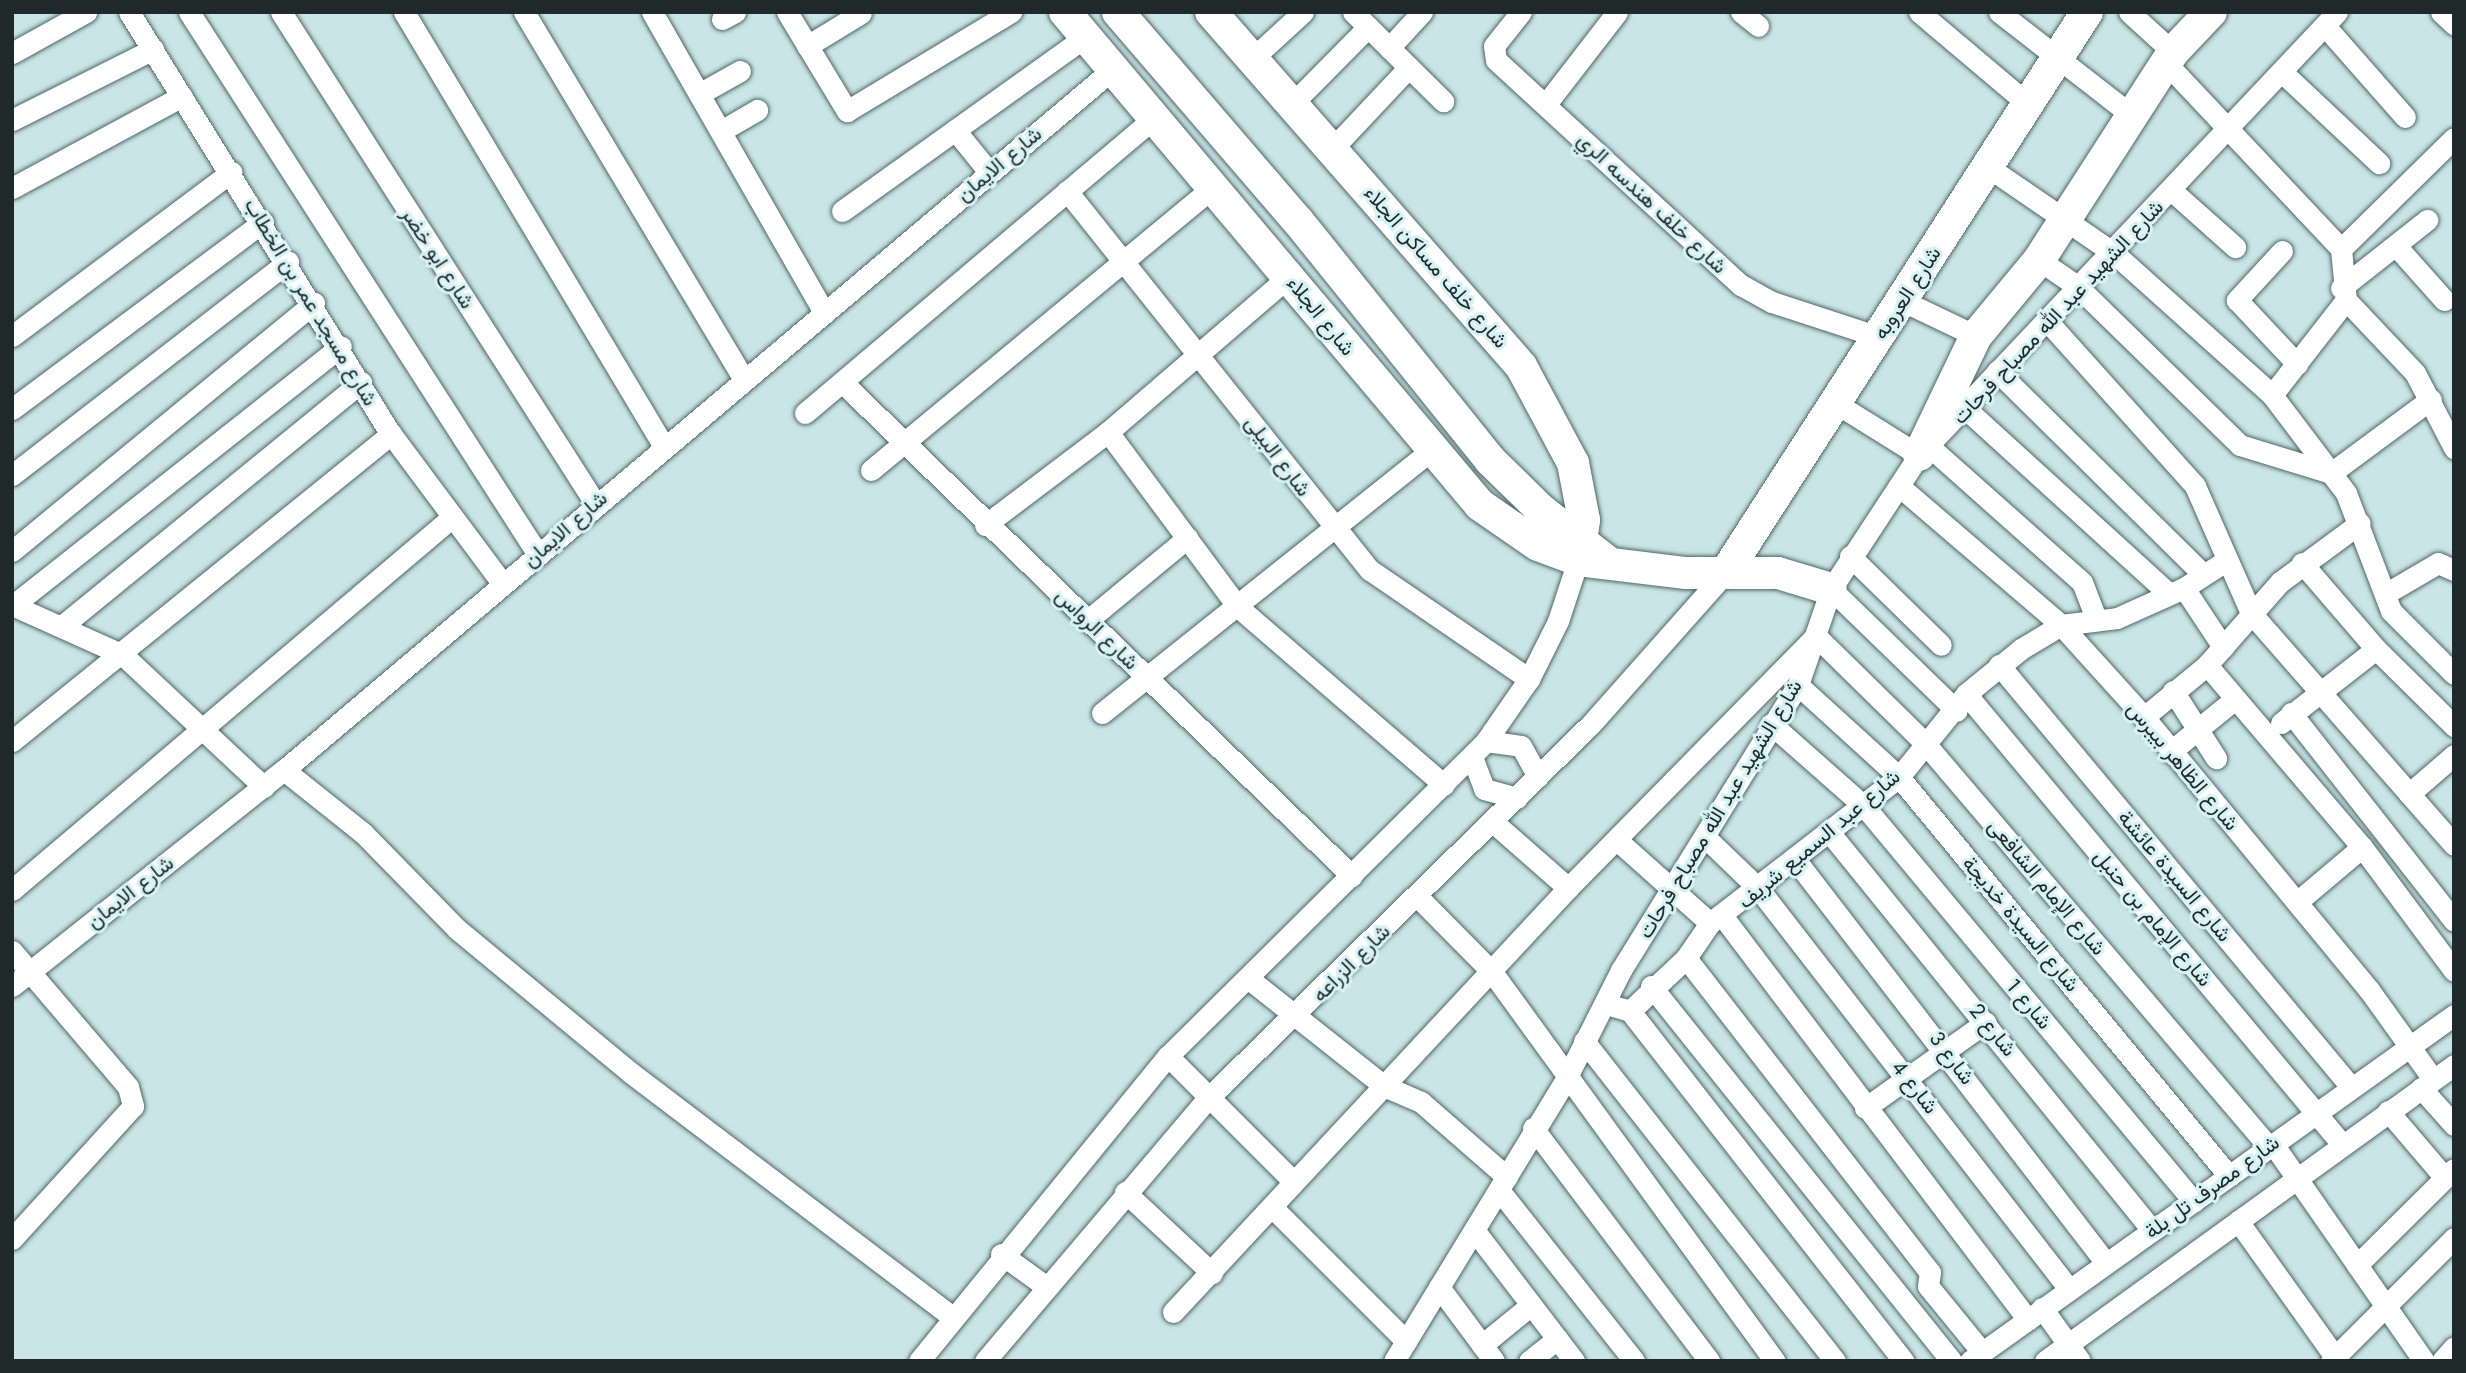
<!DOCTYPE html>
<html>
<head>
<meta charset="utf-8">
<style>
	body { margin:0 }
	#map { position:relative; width:2466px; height:1373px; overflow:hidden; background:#cae5e7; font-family:Jost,Vazirmatn,sans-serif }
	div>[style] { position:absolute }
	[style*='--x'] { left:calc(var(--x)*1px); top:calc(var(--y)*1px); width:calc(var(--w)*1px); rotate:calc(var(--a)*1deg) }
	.roads { filter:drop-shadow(0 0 2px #4f6669) drop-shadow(0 0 2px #4f6669) }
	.street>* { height:21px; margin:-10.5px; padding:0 10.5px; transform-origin:10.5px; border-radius:10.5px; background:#fff }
	.secondary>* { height:32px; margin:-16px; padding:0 16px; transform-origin:16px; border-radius:16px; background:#fff }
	span { translate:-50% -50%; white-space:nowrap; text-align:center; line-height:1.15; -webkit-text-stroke:6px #d7f2f5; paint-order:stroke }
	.street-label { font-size:21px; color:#1f292a }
	.frame { position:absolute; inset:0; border:14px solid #1f292a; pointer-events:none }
</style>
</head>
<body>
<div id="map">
	<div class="roads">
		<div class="street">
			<div style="--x:129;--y:12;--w:497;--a:58.2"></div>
			<div style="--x:391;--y:434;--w:186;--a:53.3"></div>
			<div style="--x:189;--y:12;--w:643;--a:57.25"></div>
			<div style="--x:281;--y:12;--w:583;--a:57.4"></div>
			<div style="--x:404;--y:12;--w:505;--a:59.11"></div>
			<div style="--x:524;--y:12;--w:427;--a:59.1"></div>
			<div style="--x:652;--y:12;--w:344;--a:60.2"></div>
			<div style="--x:787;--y:12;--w:116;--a:58.8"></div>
			<div style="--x:847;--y:111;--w:192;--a:-31.1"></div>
			<div style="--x:1353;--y:12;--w:127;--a:44.7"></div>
			<div style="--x:1521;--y:12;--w:43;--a:128.5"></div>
			<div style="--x:1494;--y:46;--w:14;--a:82"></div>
			<div style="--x:1496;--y:60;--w:333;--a:42.6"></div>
			<div style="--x:1741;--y:285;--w:35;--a:29"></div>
			<div style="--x:1772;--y:302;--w:113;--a:18.1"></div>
			<div style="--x:1741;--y:12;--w:22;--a:39"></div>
			<div style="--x:1919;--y:12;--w:143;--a:40.2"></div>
			<div style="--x:1999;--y:12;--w:166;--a:37.9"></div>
			<div style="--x:2129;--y:12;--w:59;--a:42.3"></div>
			<div style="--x:2441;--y:12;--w:18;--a:43"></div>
			<div style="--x:722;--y:19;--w:15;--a:-28"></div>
			<div style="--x:2325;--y:26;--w:121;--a:48.7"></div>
			<div style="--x:807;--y:46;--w:63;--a:-31.4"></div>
			<div style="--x:1389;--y:48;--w:49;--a:-47.5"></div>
			<div style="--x:12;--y:53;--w:85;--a:-29"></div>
			<div style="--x:1253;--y:58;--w:68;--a:-42.6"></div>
			<div style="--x:2166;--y:63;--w:255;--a:46.7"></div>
			<div style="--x:2341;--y:249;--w:51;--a:84.4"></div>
			<div style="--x:2346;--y:300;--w:100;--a:46.6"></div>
			<div style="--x:2415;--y:373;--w:85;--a:62.5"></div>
			<div style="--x:2283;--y:73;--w:132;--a:43.2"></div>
			<div style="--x:699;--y:94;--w:47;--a:-29.3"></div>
			<div style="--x:1293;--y:103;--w:107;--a:-45.4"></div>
			<div style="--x:1546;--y:104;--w:116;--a:-52.3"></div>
			<div style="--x:12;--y:120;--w:158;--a:-26.7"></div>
			<div style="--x:955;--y:130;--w:54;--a:51"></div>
			<div style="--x:721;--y:131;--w:42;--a:-30.3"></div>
			<div style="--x:1333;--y:148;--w:111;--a:-46.8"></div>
			<div style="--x:1988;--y:167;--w:154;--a:34.4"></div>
			<div style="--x:2115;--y:254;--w:211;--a:41.9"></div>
			<div style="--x:2272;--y:395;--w:123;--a:52.9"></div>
			<div style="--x:2346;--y:493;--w:126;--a:69.1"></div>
			<div style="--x:2391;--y:611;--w:89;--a:45"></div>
			<div style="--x:12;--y:188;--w:193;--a:-28.4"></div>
			<div style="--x:2171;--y:190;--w:86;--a:41.7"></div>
			<div style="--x:1067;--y:191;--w:485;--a:51.4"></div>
			<div style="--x:1370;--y:570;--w:193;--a:34.4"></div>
			<div style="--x:842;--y:211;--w:300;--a:-35.6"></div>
			<div style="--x:2397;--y:247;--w:71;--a:48.4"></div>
			<div style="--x:2341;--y:249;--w:158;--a:-44.5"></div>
			<div style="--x:2282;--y:251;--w:67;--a:132.6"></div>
			<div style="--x:2237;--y:300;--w:88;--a:46.8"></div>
			<div style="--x:2039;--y:260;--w:46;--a:34.4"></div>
			<div style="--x:2077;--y:286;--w:228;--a:44.3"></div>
			<div style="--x:2240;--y:445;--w:95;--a:17.1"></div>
			<div style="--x:2341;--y:288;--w:110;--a:-38.3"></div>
			<div style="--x:1903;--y:301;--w:81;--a:25.6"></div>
			<div style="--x:2049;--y:323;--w:219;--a:48.1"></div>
			<div style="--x:2195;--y:486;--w:139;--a:66.2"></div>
			<div style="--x:2251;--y:613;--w:308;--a:48.8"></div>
			<div style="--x:12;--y:336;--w:274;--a:-36.8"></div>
			<div style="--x:1997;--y:371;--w:289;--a:44.6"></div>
			<div style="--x:842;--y:382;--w:710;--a:44.09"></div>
			<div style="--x:2272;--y:395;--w:120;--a:-52.1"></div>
			<div style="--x:1837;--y:404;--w:97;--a:31.9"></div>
			<div style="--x:12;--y:409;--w:313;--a:-36.7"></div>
			<div style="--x:1967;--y:410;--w:270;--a:42.3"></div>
			<div style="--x:805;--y:413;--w:460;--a:-40.2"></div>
			<div style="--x:1108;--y:432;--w:218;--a:53.4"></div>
			<div style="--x:1238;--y:607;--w:272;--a:40.8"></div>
			<div style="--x:1932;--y:449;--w:200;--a:41.6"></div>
			<div style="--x:2082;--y:582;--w:40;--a:69"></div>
			<div style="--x:871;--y:470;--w:447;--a:-39.6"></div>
			<div style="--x:2331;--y:473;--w:124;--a:-36.5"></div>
			<div style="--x:12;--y:475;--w:349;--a:-37.7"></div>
			<div style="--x:1899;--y:486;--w:213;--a:40.6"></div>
			<div style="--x:2061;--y:625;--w:124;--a:47.9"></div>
			<div style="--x:2144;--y:717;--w:354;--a:50.5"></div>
			<div style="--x:2369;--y:990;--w:110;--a:54.3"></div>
			<div style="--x:985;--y:525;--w:154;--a:-37.1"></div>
			<div style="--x:1108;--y:432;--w:238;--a:-40.7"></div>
			<div style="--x:12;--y:551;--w:391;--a:-39.4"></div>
			<div style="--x:1850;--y:556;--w:127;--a:44.4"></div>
			<div style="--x:2302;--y:563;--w:113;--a:49.3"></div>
			<div style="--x:2376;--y:649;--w:110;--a:44.6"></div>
			<div style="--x:2184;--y:588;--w:71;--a:56.5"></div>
			<div style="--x:1831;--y:589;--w:175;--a:44.1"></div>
			<div style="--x:2385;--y:594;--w:61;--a:-30.3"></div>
			<div style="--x:2438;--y:563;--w:17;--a:24"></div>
			<div style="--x:12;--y:605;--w:122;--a:24.2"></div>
			<div style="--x:123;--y:655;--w:193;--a:43.1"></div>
			<div style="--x:12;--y:606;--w:419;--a:-38.3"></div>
			<div style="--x:1088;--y:620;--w:129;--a:-39.6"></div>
			<div style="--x:62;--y:626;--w:386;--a:-39.2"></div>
			<div style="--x:1999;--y:665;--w:550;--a:50.17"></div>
			<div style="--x:2207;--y:665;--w:239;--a:49.6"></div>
			<div style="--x:2362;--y:847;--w:154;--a:53.4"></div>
			<div style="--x:1798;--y:685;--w:137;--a:42.3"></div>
			<div style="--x:1899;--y:777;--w:518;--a:50.41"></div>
			<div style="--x:2173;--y:691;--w:80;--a:57.3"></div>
			<div style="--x:1966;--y:694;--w:584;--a:50.14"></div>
			<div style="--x:1102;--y:713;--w:421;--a:-38.6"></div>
			<div style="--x:2291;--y:713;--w:264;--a:51.9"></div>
			<div style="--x:2144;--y:717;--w:82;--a:-39.5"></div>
			<div style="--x:2207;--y:665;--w:111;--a:-48.7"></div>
			<div style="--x:2280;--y:582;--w:99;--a:-36.4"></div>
			<div style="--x:2281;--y:723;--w:120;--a:-37.9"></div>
			<div style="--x:1771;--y:724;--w:124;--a:41.4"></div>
			<div style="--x:1864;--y:806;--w:515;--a:50.19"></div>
			<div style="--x:12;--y:741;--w:488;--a:-39"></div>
			<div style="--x:1486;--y:741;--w:35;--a:8"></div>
			<div style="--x:1521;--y:746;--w:35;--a:61"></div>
			<div style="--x:2170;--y:752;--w:84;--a:-39.2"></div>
			<div style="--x:1472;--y:757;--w:34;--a:69"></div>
			<div style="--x:1484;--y:789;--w:34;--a:15"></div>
			<div style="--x:284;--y:770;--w:101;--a:38.6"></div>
			<div style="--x:363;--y:833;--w:134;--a:45.6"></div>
			<div style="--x:457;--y:929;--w:226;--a:39.6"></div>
			<div style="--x:631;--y:1073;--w:402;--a:37.2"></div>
			<div style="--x:2409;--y:794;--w:60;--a:-40.9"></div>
			<div style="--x:1493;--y:822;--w:100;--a:41.3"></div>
			<div style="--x:1830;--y:833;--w:511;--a:50.96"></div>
			<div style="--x:1706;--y:838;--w:72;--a:43.9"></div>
			<div style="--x:1758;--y:888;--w:507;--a:52.2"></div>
			<div style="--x:1618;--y:841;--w:123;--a:41.7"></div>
			<div style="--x:1794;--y:858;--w:511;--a:52.39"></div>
			<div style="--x:12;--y:890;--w:574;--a:-40.27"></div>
			<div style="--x:1418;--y:897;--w:105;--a:45.4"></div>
			<div style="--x:1492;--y:972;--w:481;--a:54"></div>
			<div style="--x:2297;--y:902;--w:85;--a:-40.2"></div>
			<div style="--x:1724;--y:918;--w:504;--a:52.9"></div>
			<div style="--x:12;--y:951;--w:179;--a:49.5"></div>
			<div style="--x:128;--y:1087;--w:20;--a:75"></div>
			<div style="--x:133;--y:1106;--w:180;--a:132.3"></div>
			<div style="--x:1686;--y:958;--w:398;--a:52.2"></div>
			<div style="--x:1930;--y:1272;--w:14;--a:98"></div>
			<div style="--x:1928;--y:1286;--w:85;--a:50.7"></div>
			<div style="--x:1249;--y:979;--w:172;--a:38.4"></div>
			<div style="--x:1384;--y:1086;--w:40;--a:23.4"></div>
			<div style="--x:1421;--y:1102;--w:114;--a:41.1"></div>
			<div style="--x:12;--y:986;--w:347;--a:-38.5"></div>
			<div style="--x:284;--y:770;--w:1087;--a:-40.22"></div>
			<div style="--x:1651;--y:986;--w:480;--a:51.3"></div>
			<div style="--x:1606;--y:1004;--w:25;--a:16"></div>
			<div style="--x:1630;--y:1011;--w:77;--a:-43.4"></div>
			<div style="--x:1686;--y:958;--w:42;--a:-55.6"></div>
			<div style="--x:1710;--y:923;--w:239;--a:-37.7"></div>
			<div style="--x:1899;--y:777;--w:107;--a:-51.1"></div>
			<div style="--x:1966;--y:694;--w:71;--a:-39.3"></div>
			<div style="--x:2021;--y:649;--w:47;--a:-31"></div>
			<div style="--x:2061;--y:625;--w:56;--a:-7.1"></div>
			<div style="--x:2117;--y:618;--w:73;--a:-24.1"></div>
			<div style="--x:2184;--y:588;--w:51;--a:-33.1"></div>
			<div style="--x:1630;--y:1011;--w:444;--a:52"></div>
			<div style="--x:1584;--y:1041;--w:407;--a:51.9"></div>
			<div style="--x:1168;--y:1056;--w:177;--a:45"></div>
			<div style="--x:2421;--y:1088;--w:50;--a:48.3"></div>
			<div style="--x:1865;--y:1108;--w:148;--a:-35.4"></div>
			<div style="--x:2388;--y:1111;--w:88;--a:49.6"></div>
			<div style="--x:1533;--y:1128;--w:292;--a:52.9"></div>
			<div style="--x:2273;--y:1144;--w:264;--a:55.2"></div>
			<div style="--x:1499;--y:1190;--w:218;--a:51.7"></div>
			<div style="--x:1125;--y:1192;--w:119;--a:43"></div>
			<div style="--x:1274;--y:1209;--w:187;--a:45"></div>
			<div style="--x:2238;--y:1221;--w:167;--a:54.5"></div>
			<div style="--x:1474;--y:1230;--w:165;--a:52.6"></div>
			<div style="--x:1001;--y:1254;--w:53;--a:35.8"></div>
			<div style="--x:2357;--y:1265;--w:136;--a:-44.7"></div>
			<div style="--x:1439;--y:1287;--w:92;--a:53.4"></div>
			<div style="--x:2042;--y:1308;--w:65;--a:54.4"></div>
			<div style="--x:1173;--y:1312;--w:579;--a:-47.03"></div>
			<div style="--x:1568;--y:888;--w:354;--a:-45.5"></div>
			<div style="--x:1816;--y:636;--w:150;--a:44.5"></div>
			<div style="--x:1923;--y:741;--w:532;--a:49.57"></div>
			<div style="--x:1482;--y:1345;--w:63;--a:-39.2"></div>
			<div style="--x:919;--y:1361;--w:394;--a:-50.8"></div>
			<div style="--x:1168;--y:1056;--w:448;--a:-44.7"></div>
			<div style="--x:1486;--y:741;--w:75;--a:-55.3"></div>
			<div style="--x:1529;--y:679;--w:65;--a:-63.4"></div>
			<div style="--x:1558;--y:621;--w:64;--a:-71.8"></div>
			<div style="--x:985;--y:1361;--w:343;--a:-49.7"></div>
			<div style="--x:1207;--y:1099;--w:537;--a:-44.32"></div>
			<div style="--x:1591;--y:724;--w:203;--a:-48.4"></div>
			<div style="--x:1394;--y:1361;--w:330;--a:-58.6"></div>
			<div style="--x:1566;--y:1079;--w:122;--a:-63.2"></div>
			<div style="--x:1621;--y:970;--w:335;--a:-58.2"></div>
			<div style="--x:1798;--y:685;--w:102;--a:-71"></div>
			<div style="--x:1831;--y:589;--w:160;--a:-56.7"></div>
			<div style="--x:1919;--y:455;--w:609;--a:-46.66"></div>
			<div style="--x:1529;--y:1361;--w:36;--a:-38"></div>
			<div style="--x:1970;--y:1361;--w:595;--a:-35.56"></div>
			<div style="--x:2045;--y:1361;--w:505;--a:-35.89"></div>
			<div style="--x:2331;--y:1361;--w:174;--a:-45"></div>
			<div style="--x:2442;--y:1361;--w:18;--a:-49"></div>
		</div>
		<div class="secondary">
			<div style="--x:1065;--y:12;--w:644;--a:49.91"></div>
			<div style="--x:1480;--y:505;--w:70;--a:34.6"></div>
			<div style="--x:1538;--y:545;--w:43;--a:20.6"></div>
			<div style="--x:1578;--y:560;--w:109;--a:6.9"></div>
			<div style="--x:1686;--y:573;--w:92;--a:0"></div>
			<div style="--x:1778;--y:573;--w:55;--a:16.8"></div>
			<div style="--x:1118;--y:12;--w:276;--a:49.3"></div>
			<div style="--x:1298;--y:221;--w:307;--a:51.2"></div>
			<div style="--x:1490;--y:460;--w:71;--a:44.4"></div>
			<div style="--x:1541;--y:510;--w:85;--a:37.8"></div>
			<div style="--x:1211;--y:12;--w:471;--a:48.8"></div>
			<div style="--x:1521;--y:366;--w:110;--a:61.8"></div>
			<div style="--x:1573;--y:463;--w:58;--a:79.1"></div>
			<div style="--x:1584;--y:520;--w:36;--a:98"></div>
			<div style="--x:1919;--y:455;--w:132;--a:-64.4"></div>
			<div style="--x:1976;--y:336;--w:99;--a:-50.3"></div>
			<div style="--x:2039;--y:260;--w:247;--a:-57.2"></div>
			<div style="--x:2173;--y:52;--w:55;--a:-46.5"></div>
			<div style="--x:1726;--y:572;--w:666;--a:-57.19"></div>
		</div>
	</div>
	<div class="street-label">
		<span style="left:999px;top:164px;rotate:-40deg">شارع الايمان</span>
		<span style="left:1652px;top:203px;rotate:43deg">شارع خلف هندسه الري</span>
		<span style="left:438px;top:258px;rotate:57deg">شارع ابو خضر</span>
		<span style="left:1436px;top:267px;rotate:49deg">شارع خلف مساكن الجلاء</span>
		<span style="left:1907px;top:293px;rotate:-57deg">شارع العروبه</span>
		<span style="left:311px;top:302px;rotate:59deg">شارع مسجد عمر بن الخطاب</span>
		<span style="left:2058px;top:312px;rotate:-47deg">شارع الشهيد عبد الله مصباح فرحات</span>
		<span style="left:1321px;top:316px;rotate:51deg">شارع الجلاء</span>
		<span style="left:1278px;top:456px;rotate:53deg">شارع البيلى</span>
		<span style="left:565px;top:529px;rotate:-41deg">شارع الايمان</span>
		<span style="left:1097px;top:629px;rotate:44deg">شارع الرواس</span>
		<span style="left:2183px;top:766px;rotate:50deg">شارع الظاهر بيبرس</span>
		<span style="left:1720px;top:809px;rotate:-59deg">شارع الشهيد عبد الله مصباح فرحات</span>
		<span style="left:1819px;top:839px;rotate:-40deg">شارع عبد السميع شريف</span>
		<span style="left:2175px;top:876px;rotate:50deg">شارع السيدة عائشة</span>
		<span style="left:2047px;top:887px;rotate:50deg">شارع الإمام الشافعى</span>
		<span style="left:130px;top:892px;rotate:-38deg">شارع الايمان</span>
		<span style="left:2153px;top:918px;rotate:50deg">شارع الإمام بن حنبل</span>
		<span style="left:2021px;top:924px;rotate:50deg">شارع السيدة خديجة</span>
		<span style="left:1351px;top:963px;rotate:-45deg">شارع الزراعه</span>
		<span style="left:2029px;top:1004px;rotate:50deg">شارع 1</span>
		<span style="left:1993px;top:1030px;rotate:51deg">شارع 2</span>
		<span style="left:1952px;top:1058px;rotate:53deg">شارع 3</span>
		<span style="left:1915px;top:1087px;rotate:52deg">شارع 4</span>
		<span style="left:2212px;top:1187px;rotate:-36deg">شارع مصرف تل بلة</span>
	</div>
	<div class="frame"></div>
</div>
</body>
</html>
